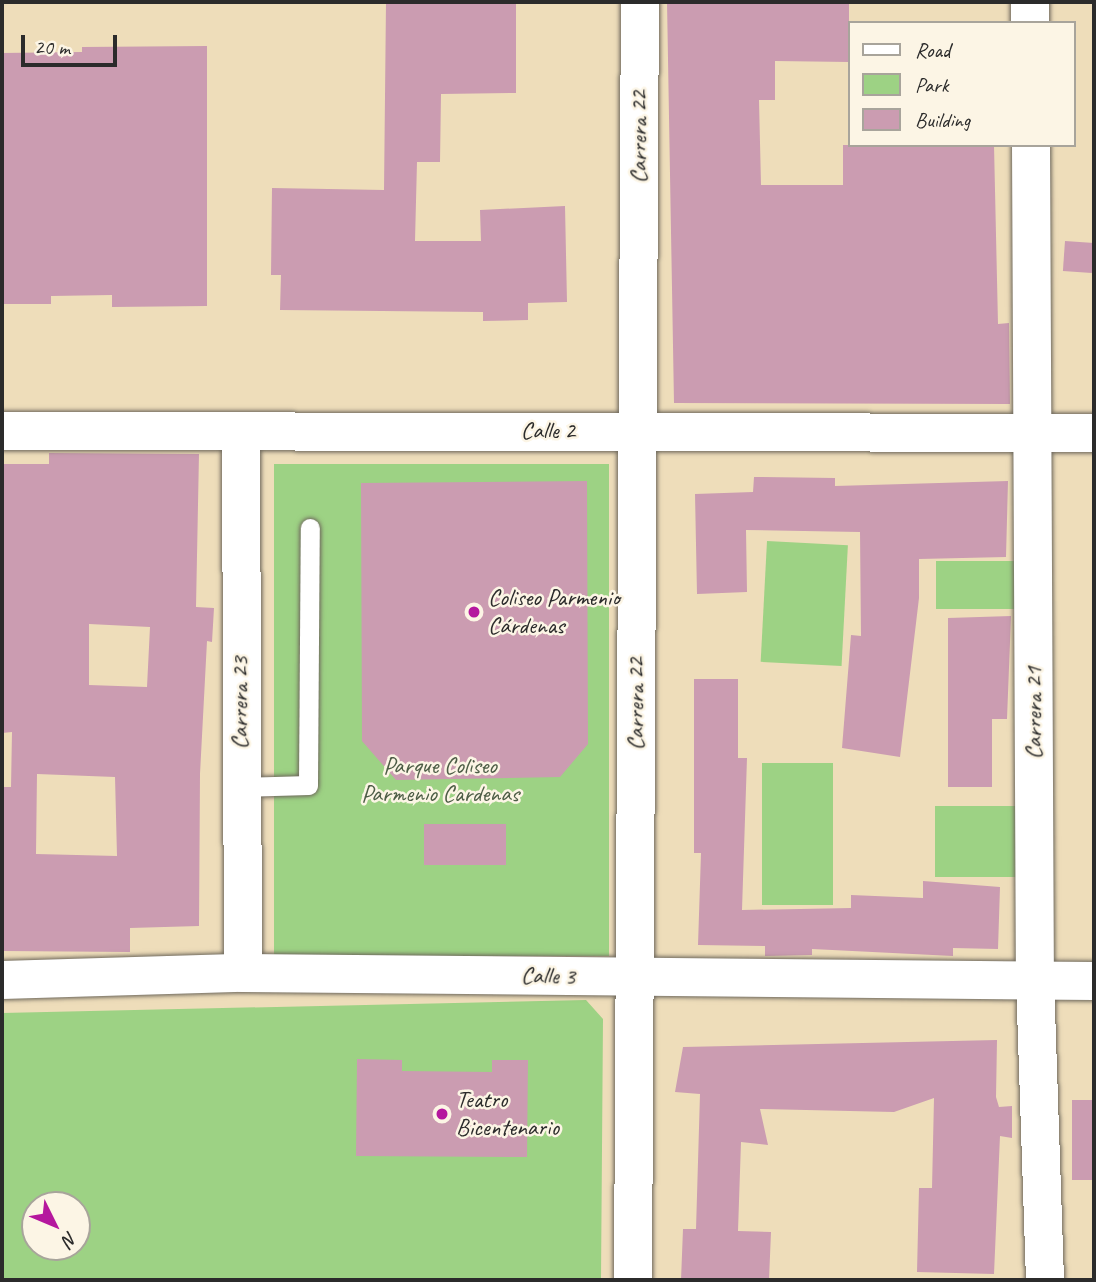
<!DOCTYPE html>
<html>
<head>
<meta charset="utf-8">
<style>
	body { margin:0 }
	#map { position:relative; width:1096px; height:1282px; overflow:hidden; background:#eeddba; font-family:Caveat,sans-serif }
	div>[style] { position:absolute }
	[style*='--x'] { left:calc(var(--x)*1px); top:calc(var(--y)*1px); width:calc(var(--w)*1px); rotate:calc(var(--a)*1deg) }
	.green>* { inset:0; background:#9dd284; transform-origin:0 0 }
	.building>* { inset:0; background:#cb9cb1; transform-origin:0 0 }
	.roads { filter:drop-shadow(0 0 2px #6f695d) drop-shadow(0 0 2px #6f695d) }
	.lane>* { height:19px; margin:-9.5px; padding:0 9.5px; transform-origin:9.5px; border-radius:9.5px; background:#fff }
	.street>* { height:38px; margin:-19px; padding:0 19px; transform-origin:19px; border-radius:19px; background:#fff }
	.dots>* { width:19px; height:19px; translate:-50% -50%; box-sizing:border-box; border:4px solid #fcf5e5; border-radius:50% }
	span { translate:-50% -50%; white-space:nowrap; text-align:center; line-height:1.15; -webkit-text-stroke:5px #fcf5e5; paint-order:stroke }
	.street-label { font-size:24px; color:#2b2b2b }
	.poi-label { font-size:24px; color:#2b2b2b }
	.left { translate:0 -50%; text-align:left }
	.park-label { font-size:24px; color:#4d5d46 }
	.frame { position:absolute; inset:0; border:4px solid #2b2b2b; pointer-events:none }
	.legend { position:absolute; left:848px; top:21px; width:228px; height:126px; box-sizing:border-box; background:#fcf5e5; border:2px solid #a8a49b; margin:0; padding:9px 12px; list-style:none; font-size:21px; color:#2b2b2b }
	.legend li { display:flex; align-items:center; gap:14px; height:35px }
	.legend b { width:35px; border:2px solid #a8a49b }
	.north { position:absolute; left:21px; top:1191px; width:70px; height:70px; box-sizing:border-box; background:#fcf5e5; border:2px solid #a8a49b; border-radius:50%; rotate:133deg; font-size:19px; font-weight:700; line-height:28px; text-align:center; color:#2b2b2b }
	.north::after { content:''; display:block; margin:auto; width:24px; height:32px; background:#b5179e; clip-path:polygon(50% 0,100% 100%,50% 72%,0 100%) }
	.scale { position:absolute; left:21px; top:35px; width:96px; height:32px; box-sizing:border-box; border:4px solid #2b2b2b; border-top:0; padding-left:9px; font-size:21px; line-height:24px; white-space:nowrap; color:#2b2b2b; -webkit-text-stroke:5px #fcf5e5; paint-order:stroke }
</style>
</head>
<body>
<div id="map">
	<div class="green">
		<div style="left:274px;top:464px;width:335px;height:492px"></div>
		<div style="left:767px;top:541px;width:81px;height:121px;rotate:3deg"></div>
		<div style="left:1016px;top:561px;width:48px;height:80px;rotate:90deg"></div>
		<div style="left:762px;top:763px;width:71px;height:142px"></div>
		<div style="left:935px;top:806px;width:87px;height:71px"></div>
		<div style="clip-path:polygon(evenodd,586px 1000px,603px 1019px,601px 1280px,2px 1280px,2px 1013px,586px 1000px,35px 1205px,77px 1205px,77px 1247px,35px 1247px,35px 1205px)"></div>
	</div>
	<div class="building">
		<div style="clip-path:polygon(386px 2px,516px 2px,516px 93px,441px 94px,440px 162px,417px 162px,415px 241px,481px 241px,480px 210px,565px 206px,567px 302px,528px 303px,528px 320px,483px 321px,483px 312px,280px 310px,281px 275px,271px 275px,272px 188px,384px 190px)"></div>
		<div style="clip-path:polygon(667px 2px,849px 2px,849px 62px,775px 61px,775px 100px,759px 100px,761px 185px,843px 185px,843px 145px,994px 145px,998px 324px,1009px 323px,1010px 404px,674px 403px)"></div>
		<div style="clip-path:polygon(207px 46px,207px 306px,112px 307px,112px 295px,51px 296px,51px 304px,2px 304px,2px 53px,82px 52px,82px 47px)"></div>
		<div style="left:1065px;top:241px;width:29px;height:30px;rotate:4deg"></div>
		<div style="clip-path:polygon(evenodd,49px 453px,199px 454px,196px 607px,214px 608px,212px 642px,207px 641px,200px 774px,199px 926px,130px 928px,130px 952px,2px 951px,2px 787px,11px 787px,12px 732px,2px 733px,2px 464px,49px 464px,49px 453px,89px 624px,150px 627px,147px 687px,89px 685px,89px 624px,49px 453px,37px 774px,115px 777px,117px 856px,36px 854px,37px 774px)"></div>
		<div style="clip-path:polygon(754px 477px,835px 478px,835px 486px,1008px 481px,1006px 557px,919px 559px,919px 598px,900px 757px,842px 748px,851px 635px,861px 636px,860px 532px,746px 530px,747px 592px,697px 594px,695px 494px,753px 492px)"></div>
		<div style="clip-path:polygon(587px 481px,588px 744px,560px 777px,396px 780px,362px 741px,361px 483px)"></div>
		<div style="clip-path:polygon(1011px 616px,1007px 719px,992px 719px,992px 787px,948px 787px,948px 618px)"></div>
		<div style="clip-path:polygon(694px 679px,738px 679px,738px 758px,747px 758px,742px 910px,851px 908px,851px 895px,923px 898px,923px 881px,1000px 887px,998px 949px,953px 948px,953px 956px,812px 949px,812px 955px,765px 956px,765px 946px,698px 945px,701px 853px,694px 853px)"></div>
		<div style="left:506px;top:824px;width:41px;height:82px;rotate:90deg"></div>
		<div style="clip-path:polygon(997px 1040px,996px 1097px,999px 1107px,1012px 1106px,1012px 1138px,1000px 1136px,994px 1274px,917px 1272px,919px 1188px,932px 1188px,934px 1098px,894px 1112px,760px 1109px,768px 1145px,741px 1142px,738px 1231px,771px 1232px,769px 1280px,681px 1280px,683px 1229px,696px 1229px,700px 1094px,675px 1092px,683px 1047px)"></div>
		<div style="clip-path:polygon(357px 1059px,402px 1060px,402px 1071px,492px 1072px,492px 1060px,528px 1060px,527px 1157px,356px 1156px)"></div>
		<div style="left:1072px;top:1100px;width:22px;height:80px"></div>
	</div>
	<div class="roads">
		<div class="lane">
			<div style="--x:240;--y:787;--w:68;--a:-1.7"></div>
			<div style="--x:308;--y:785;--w:257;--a:-89.6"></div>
		</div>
		<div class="street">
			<div style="--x:1030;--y:2;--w:21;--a:90"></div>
			<div style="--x:1031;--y:145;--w:834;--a:89.73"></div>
			<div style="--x:1035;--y:979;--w:301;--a:88.1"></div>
			<div style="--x:2;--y:431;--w:1092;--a:0.1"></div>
			<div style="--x:241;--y:433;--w:540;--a:89.79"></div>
			<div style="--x:2;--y:980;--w:241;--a:-1.7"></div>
			<div style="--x:243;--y:973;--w:851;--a:0.54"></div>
			<div style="--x:633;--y:1280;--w:1278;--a:-89.69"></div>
		</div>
	</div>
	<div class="dots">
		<div style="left:474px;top:612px;background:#b5179e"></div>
		<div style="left:442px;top:1114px;background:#b5179e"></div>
	</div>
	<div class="street-label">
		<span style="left:639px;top:137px;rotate:-90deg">Carrera 22</span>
		<span style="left:548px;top:431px">Calle 2</span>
		<span style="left:240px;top:703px;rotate:-90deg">Carrera 23</span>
		<span style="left:636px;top:704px;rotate:-90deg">Carrera 22</span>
		<span style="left:1034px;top:713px;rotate:-90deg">Carrera 21</span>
		<span style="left:548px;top:976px;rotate:1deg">Calle 3</span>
	</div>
	<div class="poi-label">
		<span class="left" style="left:488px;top:612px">Coliseo Parmenio<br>Cárdenas</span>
		<span class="left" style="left:456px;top:1114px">Teatro<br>Bicentenario</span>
	</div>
	<div class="park-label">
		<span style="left:440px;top:780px">Parque Coliseo<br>Parmenio Cardenas</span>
	</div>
	<div class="frame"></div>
	<ul class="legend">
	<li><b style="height:9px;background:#fff"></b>Road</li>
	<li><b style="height:19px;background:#9dd284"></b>Park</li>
	<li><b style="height:19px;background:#cb9cb1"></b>Building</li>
	</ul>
	<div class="north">N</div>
	<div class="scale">20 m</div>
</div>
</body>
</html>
